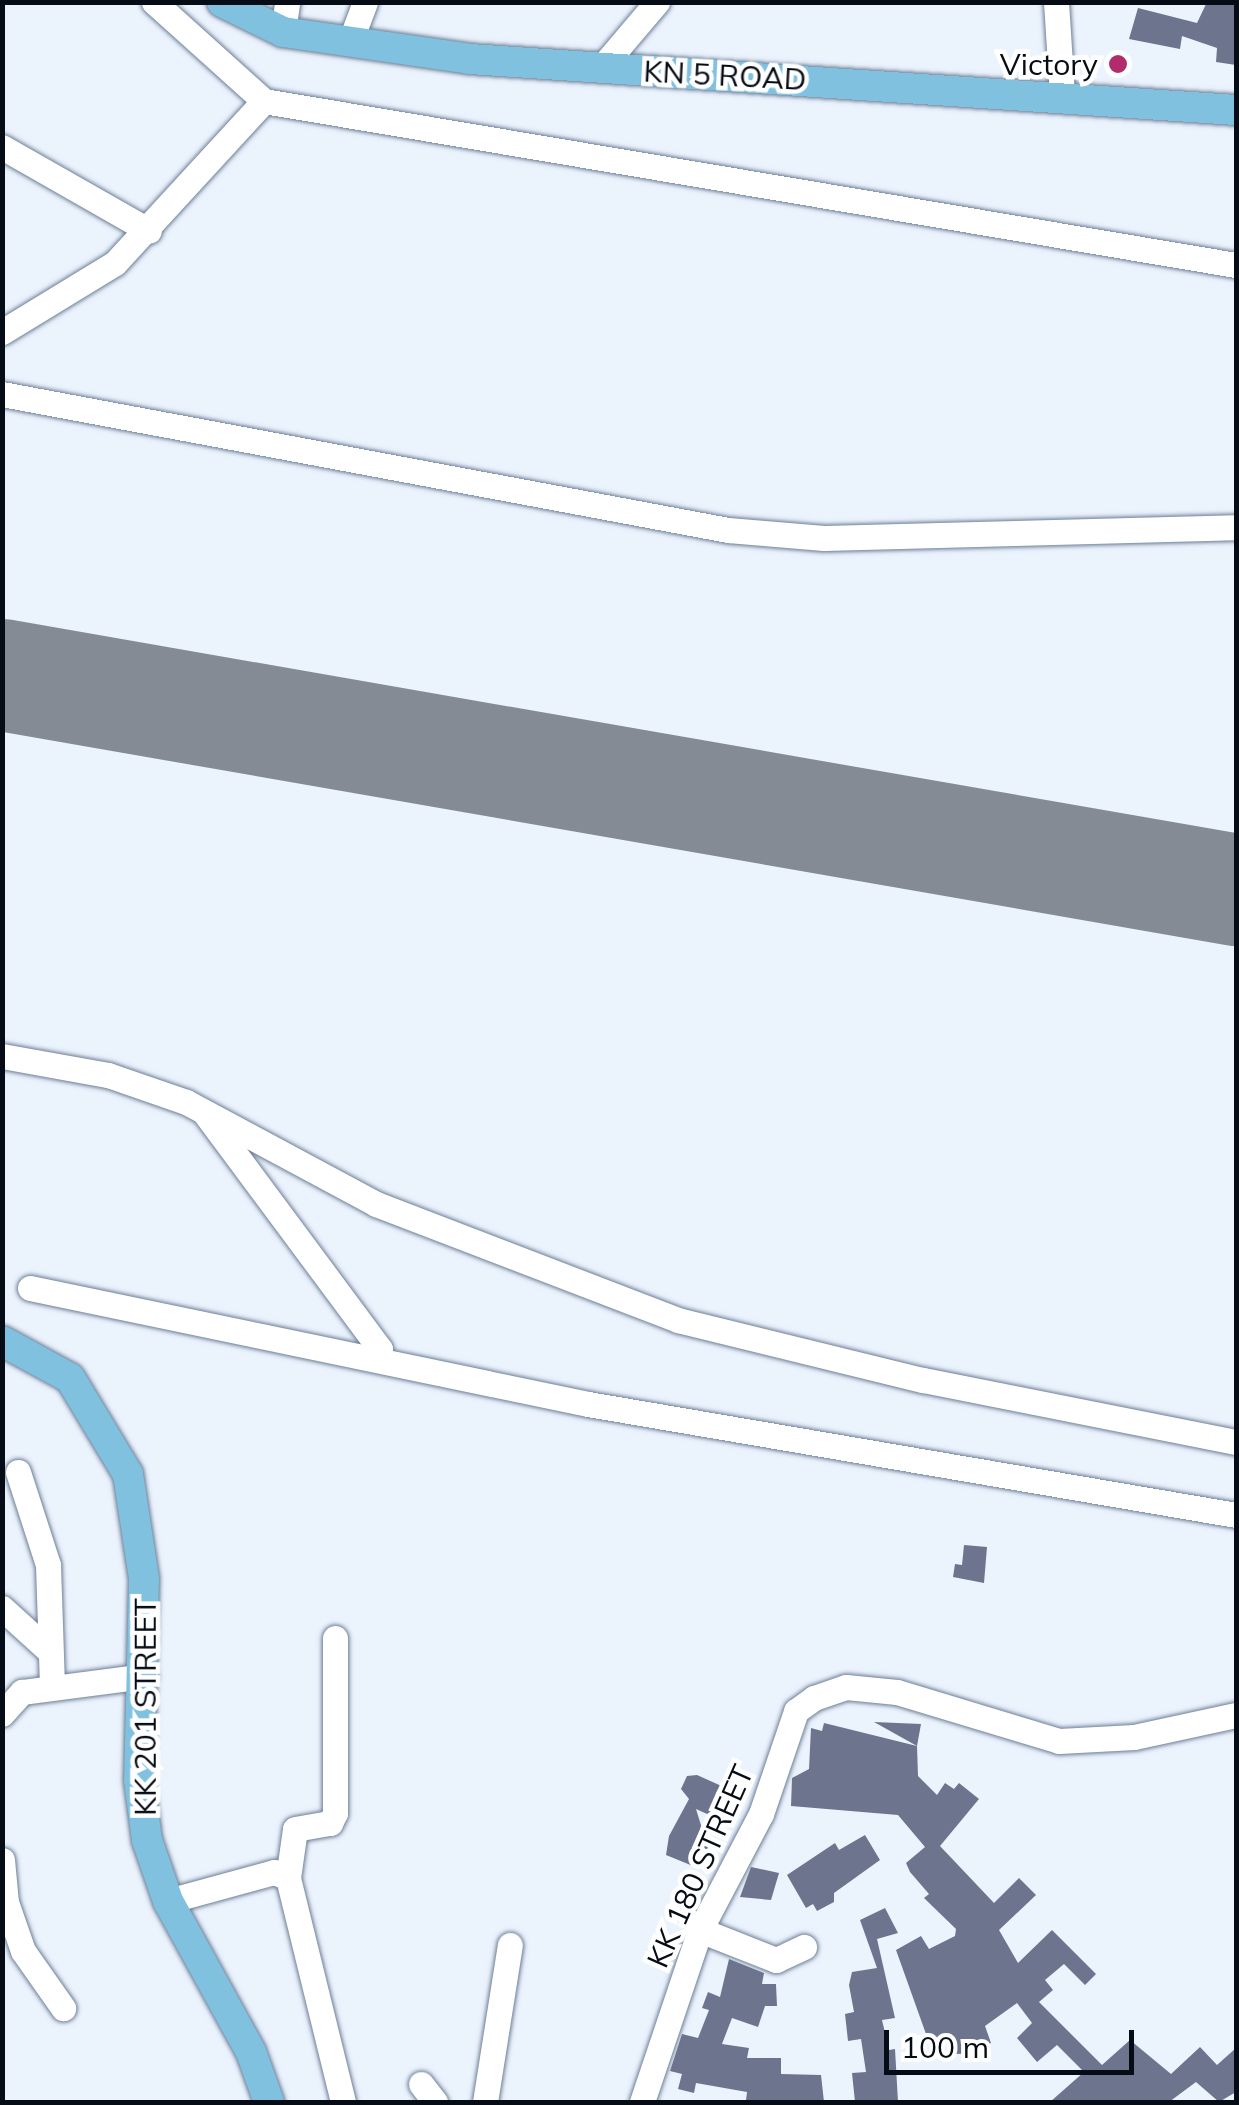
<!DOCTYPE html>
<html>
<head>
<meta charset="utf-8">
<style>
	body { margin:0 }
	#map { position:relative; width:1239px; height:2105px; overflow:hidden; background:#ebf3fd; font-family:Mulish,sans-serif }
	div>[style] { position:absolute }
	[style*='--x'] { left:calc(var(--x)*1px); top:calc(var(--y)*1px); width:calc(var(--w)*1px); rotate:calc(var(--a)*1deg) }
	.runway>* { height:112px; margin:-56px; padding:0 56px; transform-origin:56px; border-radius:56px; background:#848b94 }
	.building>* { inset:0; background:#6d748d }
	.roads { filter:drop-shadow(0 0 2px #6c7f96) drop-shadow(0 0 2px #6c7f96) }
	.minor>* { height:25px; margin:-12.5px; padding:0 12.5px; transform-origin:12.5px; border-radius:12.5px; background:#fff }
	.major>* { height:30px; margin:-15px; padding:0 15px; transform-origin:15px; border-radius:15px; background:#7fc1df }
	.dots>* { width:28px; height:28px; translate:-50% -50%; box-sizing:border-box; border:5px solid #fff; border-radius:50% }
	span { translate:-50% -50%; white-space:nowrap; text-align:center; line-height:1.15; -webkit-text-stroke:9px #fff; paint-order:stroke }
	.poi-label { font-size:30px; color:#060c15 }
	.right { translate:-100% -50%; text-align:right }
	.street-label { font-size:30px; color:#060c15 }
	.frame { position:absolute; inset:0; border:5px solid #060c15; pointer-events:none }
	.scale { position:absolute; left:884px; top:2030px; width:250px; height:45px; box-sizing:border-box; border:5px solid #060c15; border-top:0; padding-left:12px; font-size:30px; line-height:35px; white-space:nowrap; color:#060c15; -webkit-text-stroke:8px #fff; paint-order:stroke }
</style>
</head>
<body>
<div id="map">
	<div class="runway">
		<div style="--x:2;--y:675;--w:1253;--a:9.88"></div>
	</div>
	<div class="building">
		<div style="clip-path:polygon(1207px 2px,1236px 2px,1236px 65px,1216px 62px,1217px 48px,1182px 36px,1180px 49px,1129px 39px,1138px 8px,1197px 23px)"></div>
		<div style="clip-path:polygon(964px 1545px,987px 1547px,984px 1583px,953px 1577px,955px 1564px,962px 1565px)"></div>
		<div style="clip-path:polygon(874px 1722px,921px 1724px,917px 1746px)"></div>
		<div style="clip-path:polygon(824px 1723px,917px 1746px,918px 1776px,937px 1795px,945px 1783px,954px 1789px,959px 1783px,979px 1799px,940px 1846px,994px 1903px,1019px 1878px,1036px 1895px,999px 1930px,1018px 1963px,1052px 1930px,1096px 1974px,1085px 1985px,1064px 1964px,1045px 1980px,1053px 1990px,1039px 2002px,1102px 2065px,1130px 2040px,1171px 2074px,1200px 2047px,1217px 2065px,1236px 2048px,1236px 2092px,1219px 2102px,1196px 2082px,1169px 2102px,1050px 2102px,1084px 2072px,1057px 2045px,1037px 2062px,1017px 2038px,1032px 2023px,1017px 2003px,985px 2026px,991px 2043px,978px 2048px,980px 2053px,956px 2054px,951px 2041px,931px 2048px,896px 1950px,921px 1936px,929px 1949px,955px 1936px,956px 1929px,924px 1898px,929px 1894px,910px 1872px,906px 1863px,925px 1847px,898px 1815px,791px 1806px,792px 1778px,809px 1769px,811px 1728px,822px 1731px)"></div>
		<div style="clip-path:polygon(697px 1775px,726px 1788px,716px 1818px,696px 1809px,708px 1848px,693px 1866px,666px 1855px,669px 1836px,689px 1799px,681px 1789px,687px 1776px)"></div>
		<div style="clip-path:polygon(865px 1835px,880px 1860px,834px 1893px,834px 1902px,817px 1911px,813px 1904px,806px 1908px,787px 1875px,835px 1843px,839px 1850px)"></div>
		<div style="clip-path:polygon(751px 1867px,779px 1873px,771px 1900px,740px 1897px)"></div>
		<div style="clip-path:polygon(885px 1908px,898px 1933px,877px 1939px,895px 2018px,882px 2020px,889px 2050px,895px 2049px,898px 2102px,855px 2102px,852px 2073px,866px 2072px,861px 2039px,848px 2041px,845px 2014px,854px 2012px,849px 1985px,852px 1972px,877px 1968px,860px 1920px)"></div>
		<div style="clip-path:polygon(729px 1959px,764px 1973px,762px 1984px,776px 1984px,777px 2006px,765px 2006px,758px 2027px,732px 2018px,722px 2044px,749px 2048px,747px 2058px,781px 2058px,781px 2074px,821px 2075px,824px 2102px,746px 2100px,747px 2092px,696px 2083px,694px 2093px,678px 2089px,682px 2074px,670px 2071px,682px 2034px,698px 2038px,709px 2010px,702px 2008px,708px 1992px,720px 1997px)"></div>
	</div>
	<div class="roads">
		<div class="minor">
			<div style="--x:154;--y:2;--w:148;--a:42"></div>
			<div style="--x:264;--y:101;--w:986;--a:9.58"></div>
			<div style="--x:1056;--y:2;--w:93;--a:86.3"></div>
			<div style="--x:283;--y:32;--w:30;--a:-82"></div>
			<div style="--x:350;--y:42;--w:43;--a:-69.4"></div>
			<div style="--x:601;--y:68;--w:87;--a:-49.7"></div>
			<div style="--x:2;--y:147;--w:169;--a:29.7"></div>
			<div style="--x:2;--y:332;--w:132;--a:-31.4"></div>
			<div style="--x:115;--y:263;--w:220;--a:-47.4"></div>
			<div style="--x:2;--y:394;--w:739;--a:10.61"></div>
			<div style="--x:728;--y:530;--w:96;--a:4.8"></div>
			<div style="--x:824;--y:538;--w:412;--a:-1.5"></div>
			<div style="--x:2;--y:1056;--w:108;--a:10.2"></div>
			<div style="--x:108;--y:1075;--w:83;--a:19.1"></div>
			<div style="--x:186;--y:1102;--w:216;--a:28.2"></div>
			<div style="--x:376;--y:1204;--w:324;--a:21"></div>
			<div style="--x:678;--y:1320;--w:252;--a:13.8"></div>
			<div style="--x:923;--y:1380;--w:319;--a:11.2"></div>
			<div style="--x:204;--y:1112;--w:295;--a:53.4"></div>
			<div style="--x:380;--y:1349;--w:9;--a:96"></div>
			<div style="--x:30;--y:1288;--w:570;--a:11.74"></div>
			<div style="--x:588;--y:1404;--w:657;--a:9.72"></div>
			<div style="--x:18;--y:1472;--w:98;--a:72.1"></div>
			<div style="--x:48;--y:1565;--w:120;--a:88.1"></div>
			<div style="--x:2;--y:1608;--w:61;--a:42.3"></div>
			<div style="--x:2;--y:1714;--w:30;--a:-48"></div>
			<div style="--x:22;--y:1692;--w:124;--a:-7.4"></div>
			<div style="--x:2;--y:1860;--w:42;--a:84.6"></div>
			<div style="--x:6;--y:1902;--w:52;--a:70.9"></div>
			<div style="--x:23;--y:1951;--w:70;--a:54.9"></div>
			<div style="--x:288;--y:1878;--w:49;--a:-81.9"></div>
			<div style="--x:295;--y:1829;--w:36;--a:-10"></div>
			<div style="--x:330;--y:1823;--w:11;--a:-63"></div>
			<div style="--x:335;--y:1813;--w:175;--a:-90"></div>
			<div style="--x:168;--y:1901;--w:110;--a:-15.3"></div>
			<div style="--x:274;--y:1872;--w:15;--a:23"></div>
			<div style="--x:288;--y:1878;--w:231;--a:76.2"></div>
			<div style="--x:700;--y:1930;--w:82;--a:21.5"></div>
			<div style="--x:776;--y:1960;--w:31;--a:-25"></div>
			<div style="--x:421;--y:2084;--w:23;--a:52"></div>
			<div style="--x:485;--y:2102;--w:159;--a:-81"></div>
			<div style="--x:642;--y:2102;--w:182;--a:-71.4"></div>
			<div style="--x:700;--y:1930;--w:131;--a:-62.3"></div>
			<div style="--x:761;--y:1814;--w:109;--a:-71.2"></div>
			<div style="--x:796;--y:1711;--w:22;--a:-36"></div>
			<div style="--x:814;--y:1698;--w:34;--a:-19"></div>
			<div style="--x:846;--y:1687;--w:51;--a:5.6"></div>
			<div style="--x:897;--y:1692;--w:169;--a:16.8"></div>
			<div style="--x:1059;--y:1741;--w:75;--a:-3.1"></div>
			<div style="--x:1134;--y:1737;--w:104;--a:-12.2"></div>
		</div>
		<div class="major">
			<div style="--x:222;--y:2;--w:68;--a:26.2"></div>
			<div style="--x:283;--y:32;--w:189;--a:8.2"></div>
			<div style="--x:470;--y:59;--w:768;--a:3.81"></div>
			<div style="--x:2;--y:1341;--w:77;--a:28.6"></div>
			<div style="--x:70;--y:1378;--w:112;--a:58.9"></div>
			<div style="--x:128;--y:1474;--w:106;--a:81.3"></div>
			<div style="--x:144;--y:1579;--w:201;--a:91.4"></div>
			<div style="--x:139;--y:1780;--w:61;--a:82.4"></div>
			<div style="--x:147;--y:1840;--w:65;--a:71"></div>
			<div style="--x:168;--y:1901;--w:172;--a:61.2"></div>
			<div style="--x:251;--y:2052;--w:53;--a:70.2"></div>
		</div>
	</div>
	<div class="dots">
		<div style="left:1118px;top:64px;background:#b22b6d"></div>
	</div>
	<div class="poi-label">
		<span class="right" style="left:1098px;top:64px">Victory</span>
	</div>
	<div class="street-label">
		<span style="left:725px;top:75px;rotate:3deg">KN 5 ROAD</span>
		<span style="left:145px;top:1707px;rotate:-90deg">KK 201 STREET</span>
		<span style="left:700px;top:1866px;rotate:-66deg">KK 180 STREET</span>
	</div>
	<div class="frame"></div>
	<div class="scale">100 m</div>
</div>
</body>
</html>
